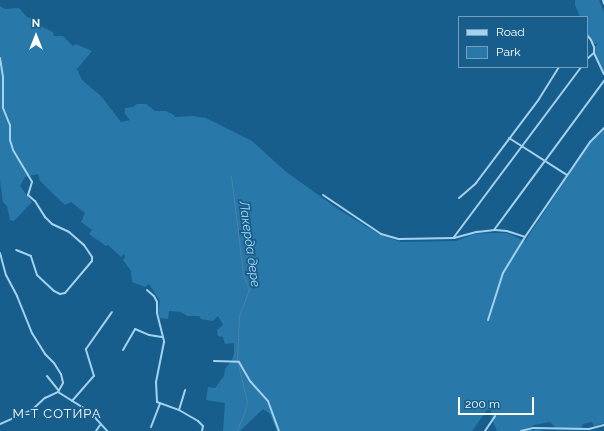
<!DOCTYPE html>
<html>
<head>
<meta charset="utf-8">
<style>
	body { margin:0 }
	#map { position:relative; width:604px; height:431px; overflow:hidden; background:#185e8d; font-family:Raleway,sans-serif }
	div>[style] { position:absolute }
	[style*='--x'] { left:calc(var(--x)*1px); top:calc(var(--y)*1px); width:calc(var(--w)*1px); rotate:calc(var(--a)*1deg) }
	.green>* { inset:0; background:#2878a9 }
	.stream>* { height:1px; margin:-0.5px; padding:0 0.5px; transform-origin:0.5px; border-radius:0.5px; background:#4f81a1 }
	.minor>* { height:2px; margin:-1px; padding:0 1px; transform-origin:1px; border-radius:1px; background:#a3d2ee }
	.tertiary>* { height:3px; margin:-1.5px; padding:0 1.5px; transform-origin:1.5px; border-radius:1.5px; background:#a3d2ee }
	span { translate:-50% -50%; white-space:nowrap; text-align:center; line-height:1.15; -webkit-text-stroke:3.5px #185e8d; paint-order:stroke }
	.water-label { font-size:13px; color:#afdbf6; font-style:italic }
	.neighbourhood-label { font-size:13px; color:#fff; letter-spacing:1px }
	.legend { position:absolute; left:458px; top:16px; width:130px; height:52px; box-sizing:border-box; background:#185e8d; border:1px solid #749ebb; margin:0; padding:5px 7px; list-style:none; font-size:12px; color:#fff }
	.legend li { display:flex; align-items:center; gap:8px; height:20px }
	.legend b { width:20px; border:1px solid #749ebb }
	.north { position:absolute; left:16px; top:16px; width:40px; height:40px; -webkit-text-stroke:3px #185e8d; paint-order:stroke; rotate:0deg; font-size:11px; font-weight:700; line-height:16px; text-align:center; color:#fff }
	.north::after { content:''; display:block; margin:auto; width:14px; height:18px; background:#fff; clip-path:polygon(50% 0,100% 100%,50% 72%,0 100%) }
	.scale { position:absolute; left:458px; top:397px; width:76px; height:18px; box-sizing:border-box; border:2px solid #fff; border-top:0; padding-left:5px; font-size:12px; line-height:14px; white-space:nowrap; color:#fff; -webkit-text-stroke:3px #185e8d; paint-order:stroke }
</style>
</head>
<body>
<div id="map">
	<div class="green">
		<div style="clip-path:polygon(575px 0,599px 0,604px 12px,604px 75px,594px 49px,598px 43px,593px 45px,587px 34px,587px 17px,580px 17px,575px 5px)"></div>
		<div style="clip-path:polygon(0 6px,5px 9px,19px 8px,27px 17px,41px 22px,40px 26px,53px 32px,54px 36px,63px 36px,73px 46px,76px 44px,92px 51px,77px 69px,82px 80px,101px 96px,121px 122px,130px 120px,125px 114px,125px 108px,133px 107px,137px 104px,146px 104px,155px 111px,166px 111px,174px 115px,175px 117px,193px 116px,206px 118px,252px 141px,285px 171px,338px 209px,380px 235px,401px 242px,456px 241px,474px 234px,490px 233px,507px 233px,525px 241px,590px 143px,604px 130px,604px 423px,594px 426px,592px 422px,583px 424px,581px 430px,554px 429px,555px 427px,550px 422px,534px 425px,531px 427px,532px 431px,536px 429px,544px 431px,497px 431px,492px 419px,491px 411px,487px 410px,472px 431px,277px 431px,270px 414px,263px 409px,240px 431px,223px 431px,225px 403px,206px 400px,208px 387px,215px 388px,224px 376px,225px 369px,232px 360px,234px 353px,234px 343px,225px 344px,223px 337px,218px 336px,217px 330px,223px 325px,218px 316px,213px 321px,201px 319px,199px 316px,187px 316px,181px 312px,169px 311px,168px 319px,160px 318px,158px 311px,160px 301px,149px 284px,145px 287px,132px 282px,131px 271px,123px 260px,125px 257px,124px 254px,121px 257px,108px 245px,106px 246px,89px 234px,92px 230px,81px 222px,85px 213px,71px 202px,65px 205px,40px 181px,38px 174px,25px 177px,20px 186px,32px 202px,14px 221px,10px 220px,7px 206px,3px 202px,0 181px)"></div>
	</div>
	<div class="stream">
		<div style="--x:231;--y:176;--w:99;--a:83"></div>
		<div style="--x:243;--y:274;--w:16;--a:68"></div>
		<div style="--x:249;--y:289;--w:30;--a:110"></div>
		<div style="--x:239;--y:317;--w:42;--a:92.7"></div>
		<div style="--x:237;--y:359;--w:44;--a:76.9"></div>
		<div style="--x:247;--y:402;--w:12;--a:104"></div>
		<div style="--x:244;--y:414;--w:19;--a:115"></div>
	</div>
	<div class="minor">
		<div style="--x:587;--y:35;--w:6;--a:51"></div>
		<div style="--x:591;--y:40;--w:8;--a:67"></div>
		<div style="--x:594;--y:47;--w:6;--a:90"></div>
		<div style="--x:594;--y:53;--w:23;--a:65"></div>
		<div style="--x:0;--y:58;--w:20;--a:81"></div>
		<div style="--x:3;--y:78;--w:30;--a:90"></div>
		<div style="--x:3;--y:108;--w:18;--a:68"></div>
		<div style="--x:10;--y:125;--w:15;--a:90"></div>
		<div style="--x:10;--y:140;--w:10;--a:73"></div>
		<div style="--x:13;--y:150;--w:37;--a:59"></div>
		<div style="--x:32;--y:182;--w:14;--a:107"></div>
		<div style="--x:28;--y:195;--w:9;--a:41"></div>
		<div style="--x:35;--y:201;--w:19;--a:58"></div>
		<div style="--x:45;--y:217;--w:10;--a:45"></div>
		<div style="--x:52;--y:224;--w:19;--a:25"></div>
		<div style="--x:69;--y:232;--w:20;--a:41"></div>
		<div style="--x:84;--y:245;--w:14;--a:56"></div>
		<div style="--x:92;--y:257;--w:4;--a:90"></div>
		<div style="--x:92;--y:261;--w:42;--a:130.2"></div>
		<div style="--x:65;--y:293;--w:5;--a:169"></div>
		<div style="--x:60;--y:294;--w:7;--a:-153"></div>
		<div style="--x:54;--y:291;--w:23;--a:-137"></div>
		<div style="--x:37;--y:275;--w:20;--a:-108"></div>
		<div style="--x:31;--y:256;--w:16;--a:-158"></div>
		<div style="--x:587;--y:59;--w:9;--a:-41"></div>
		<div style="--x:509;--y:138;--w:69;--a:32.5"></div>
		<div style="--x:323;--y:195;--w:70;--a:33.9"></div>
		<div style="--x:381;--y:234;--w:19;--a:16"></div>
		<div style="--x:399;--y:239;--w:55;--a:-1"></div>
		<div style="--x:454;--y:238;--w:24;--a:-15"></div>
		<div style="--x:477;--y:232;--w:18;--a:-6"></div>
		<div style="--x:495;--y:230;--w:12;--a:5"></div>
		<div style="--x:507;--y:231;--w:19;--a:18"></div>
		<div style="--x:459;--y:198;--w:23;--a:-41"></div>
		<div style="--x:476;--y:183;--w:105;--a:-53.1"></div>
		<div style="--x:539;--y:99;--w:38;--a:-58"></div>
		<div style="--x:494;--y:230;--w:185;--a:-53.6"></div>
		<div style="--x:454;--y:237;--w:212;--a:-53.2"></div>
		<div style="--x:0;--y:253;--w:23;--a:75"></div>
		<div style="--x:6;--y:275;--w:24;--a:62"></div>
		<div style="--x:17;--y:296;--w:40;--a:68"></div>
		<div style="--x:32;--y:333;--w:25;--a:58"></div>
		<div style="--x:45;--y:354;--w:13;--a:45"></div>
		<div style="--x:54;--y:363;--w:13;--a:58"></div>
		<div style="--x:61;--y:374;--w:9;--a:77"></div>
		<div style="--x:63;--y:383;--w:10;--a:119"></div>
		<div style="--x:58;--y:392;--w:39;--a:32"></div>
		<div style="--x:91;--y:413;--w:24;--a:48"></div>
		<div style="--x:147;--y:290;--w:9;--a:41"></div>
		<div style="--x:154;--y:296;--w:7;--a:63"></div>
		<div style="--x:157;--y:302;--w:11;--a:90"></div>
		<div style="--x:157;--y:313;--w:30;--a:76"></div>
		<div style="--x:164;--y:342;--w:41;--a:101.3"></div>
		<div style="--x:156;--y:382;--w:20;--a:87"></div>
		<div style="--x:157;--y:402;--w:23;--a:20"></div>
		<div style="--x:179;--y:410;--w:22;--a:30"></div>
		<div style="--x:198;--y:421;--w:7;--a:45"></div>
		<div style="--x:203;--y:426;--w:5;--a:101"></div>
		<div style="--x:488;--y:320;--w:49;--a:-72.3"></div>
		<div style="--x:503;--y:273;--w:42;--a:-58.6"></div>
		<div style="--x:525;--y:237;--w:115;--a:-55.6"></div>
		<div style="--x:590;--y:142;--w:20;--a:-45"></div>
		<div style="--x:123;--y:350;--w:24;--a:-60"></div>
		<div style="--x:135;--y:329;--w:15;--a:23"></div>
		<div style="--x:149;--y:335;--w:13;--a:9"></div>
		<div style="--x:214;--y:361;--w:25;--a:2"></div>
		<div style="--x:239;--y:362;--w:22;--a:60"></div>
		<div style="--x:250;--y:381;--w:27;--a:48"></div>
		<div style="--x:268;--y:401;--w:32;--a:70"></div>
		<div style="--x:47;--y:376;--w:19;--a:51"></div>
		<div style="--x:72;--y:401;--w:33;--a:-49"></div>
		<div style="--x:94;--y:376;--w:28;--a:-107"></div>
		<div style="--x:86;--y:349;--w:45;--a:-54.9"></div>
		<div style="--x:179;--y:410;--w:21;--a:-73"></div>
		<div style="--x:0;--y:424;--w:36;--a:-24"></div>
		<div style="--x:33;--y:409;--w:16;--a:-43"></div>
		<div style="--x:45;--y:398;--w:14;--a:-25"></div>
		<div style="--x:151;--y:427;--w:25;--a:-69"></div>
		<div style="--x:96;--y:431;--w:7;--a:-56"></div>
		<div style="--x:485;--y:431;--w:18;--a:-56"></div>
		<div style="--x:521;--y:431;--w:12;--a:-14"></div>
		<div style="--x:533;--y:428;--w:56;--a:1"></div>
		<div style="--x:589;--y:429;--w:16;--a:-15"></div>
	</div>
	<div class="tertiary">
		<div style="--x:603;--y:0;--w:3;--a:72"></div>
	</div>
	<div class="water-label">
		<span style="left:249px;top:244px;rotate:82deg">Лакерда дере</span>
	</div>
	<div class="neighbourhood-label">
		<span style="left:57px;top:414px">М-Т СОТИРА</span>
	</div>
	<ul class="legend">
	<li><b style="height:5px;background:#a3d2ee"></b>Road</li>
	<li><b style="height:11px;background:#2878a9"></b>Park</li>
	</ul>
	<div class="north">N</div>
	<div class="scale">200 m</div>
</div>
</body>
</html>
